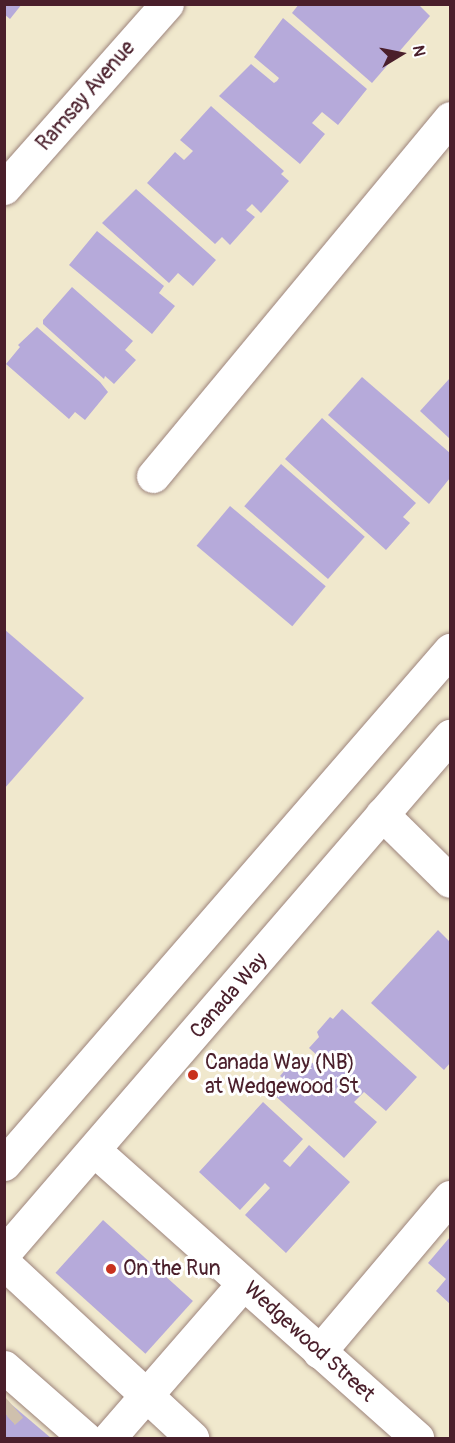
<!DOCTYPE html>
<html>
<head>
<meta charset="utf-8">
<style>
	body { margin:0 }
	#map { position:relative; width:455px; height:1443px; overflow:hidden; background:#f0e8cd; font-family:Pangolin,sans-serif }
	div>[style] { position:absolute }
	[style*='--x'] { left:calc(var(--x)*1px); top:calc(var(--y)*1px); width:calc(var(--w)*1px); rotate:calc(var(--a)*1deg) }
	.building>* { inset:0; background:#b6aada; transform-origin:0 0 }
	.minor-tunnel>* { height:33px; margin-top:-16.5px; transform-origin:0; background:repeating-linear-gradient(90deg,#cfc0ad 0 33px,transparent 0 49px) }
	.roads { filter:drop-shadow(0 0 2px #9d847c) drop-shadow(0 0 2px #9d847c) }
	.minor>* { height:33px; margin:-16.5px; padding:0 16.5px; transform-origin:16.5px; border-radius:16.5px; background:#fff }
	.major>* { height:33px; margin:-16.5px; padding:0 16.5px; transform-origin:16.5px; border-radius:16.5px; background:#fff }
	.dots>* { width:16px; height:16px; translate:-50% -50%; box-sizing:border-box; border:3px solid #fff; border-radius:50% }
	span { translate:-50% -50%; white-space:nowrap; text-align:center; line-height:1.15; -webkit-text-stroke:6px #fff; paint-order:stroke }
	.street-label { font-size:21px; color:#4a1f2b }
	.poi-label { font-size:21px; color:#4a1f2b }
	.left { translate:0 -50%; text-align:left }
	.frame { position:absolute; inset:0; border:6px solid #4a1f2b; pointer-events:none }
	.north { position:absolute; left:371px; top:24px; width:60px; height:60px; -webkit-text-stroke:4px #fff; paint-order:stroke; rotate:80deg; font-size:16px; font-weight:700; line-height:24px; text-align:center; color:#4a1f2b }
	.north::after { content:''; display:block; margin:auto; width:21px; height:27px; background:#4a1f2b; clip-path:polygon(50% 0,100% 100%,50% 72%,0 100%) }
</style>
</head>
<body>
<div id="map">
	<div class="building">
		<div style="clip-path:polygon(4px 4px,22px 4px,10px 19px,4px 14px)"></div>
		<div style="clip-path:polygon(299px 4px,418px 4px,430px 16px,372px 83px,292px 13px)"></div>
		<div style="clip-path:polygon(283px 18px,367px 89px,338px 125px,322px 112px,312px 123px,325px 134px,300px 164px,219px 96px,251px 64px,274px 83px,277px 81px,279px 78px,254px 57px)"></div>
		<div style="clip-path:polygon(211px 106px,284px 171px,281px 174px,289px 181px,261px 213px,252px 204px,246px 210px,255px 217px,230px 245px,222px 237px,215px 244px,147px 183px,175px 152px,184px 160px,193px 151px,180px 140px)"></div>
		<div style="clip-path:polygon(136px 189px,216px 260px,193px 286px,178px 273px,169px 283px,102px 223px)"></div>
		<div style="clip-path:polygon(97px 231px,164px 286px,159px 293px,175px 306px,152px 334px,69px 265px)"></div>
		<div style="clip-path:polygon(72px 287px,133px 341px,125px 350px,136px 360px,114px 384px,105px 376px,104px 379px,43px 324px,43px 320px)"></div>
		<div style="clip-path:polygon(37px 327px,100px 382px,108px 392px,85px 420px,75px 412px,69px 419px,6px 364px,20px 347px,18px 345px)"></div>
		<div style="clip-path:polygon(362px 377px,450px 453px,450px 478px,429px 504px,328px 415px)"></div>
		<div style="clip-path:polygon(450px 378px,450px 439px,420px 411px)"></div>
		<div style="clip-path:polygon(322px 418px,416px 503px,403px 517px,410px 523px,386px 550px,285px 459px)"></div>
		<div style="left:281px;top:464px;width:111px;height:56px;rotate:41deg"></div>
		<div style="left:230px;top:506px;width:125px;height:52px;rotate:40deg"></div>
		<div style="clip-path:polygon(4px 629px,84px 698px,4px 789px)"></div>
		<div style="clip-path:polygon(438px 930px,450px 942px,450px 1063px,444px 1070px,371px 1003px)"></div>
		<div style="clip-path:polygon(342px 1009px,417px 1077px,386px 1111px,364px 1092px,354px 1102px,377px 1122px,344px 1158px,272px 1093px,284px 1079px,280px 1076px,291px 1063px,294px 1066px,304px 1055px,323px 1073px,329px 1066px,309px 1048px,319px 1037px,317px 1032px,330px 1017px,333px 1019px)"></div>
		<div style="clip-path:polygon(263px 1102px,303px 1139px,283px 1161px,290px 1167px,309px 1145px,350px 1182px,286px 1253px,245px 1215px,270px 1188px,265px 1183px,240px 1210px,199px 1172px)"></div>
		<div style="left:103px;top:1220px;width:121px;height:71px;rotate:42deg"></div>
		<div style="clip-path:polygon(450px 1237px,450px 1304px,436px 1291px,446px 1279px,428px 1263px)"></div>
		<div style="clip-path:polygon(4px 1399px,12px 1405px,51px 1438px,4px 1438px)"></div>
	</div>
	<div class="minor-tunnel">
		<div style="--x:4;--y:1412;--w:11;--a:-41"></div>
	</div>
	<div class="roads">
		<div class="minor">
			<div style="--x:4;--y:188;--w:246;--a:-48.5"></div>
			<div style="--x:153;--y:476;--w:465;--a:-50.3"></div>
			<div style="--x:382;--y:814;--w:95;--a:44.6"></div>
			<div style="--x:94;--y:1150;--w:433;--a:41.7"></div>
			<div style="--x:4;--y:1263;--w:257;--a:42.9"></div>
			<div style="--x:319;--y:1352;--w:203;--a:-49.8"></div>
			<div style="--x:4;--y:1367;--w:108;--a:41.2"></div>
			<div style="--x:109;--y:1438;--w:204;--a:-49"></div>
		</div>
		<div class="major">
			<div style="--x:4;--y:1164;--w:681;--a:-49.05"></div>
			<div style="--x:4;--y:1253;--w:683;--a:-49.22"></div>
		</div>
	</div>
	<div class="dots">
		<div style="left:193px;top:1075px;background:#c8321e"></div>
		<div style="left:111px;top:1269px;background:#c8321e"></div>
	</div>
	<div class="street-label">
		<span style="left:86px;top:96px;rotate:-49deg">Ramsay Avenue</span>
		<span style="left:229px;top:996px;rotate:-49deg">Canada Way</span>
		<span style="left:309px;top:1342px;rotate:42deg">Wedgewood Street</span>
	</div>
	<div class="poi-label">
		<span class="left" style="left:205px;top:1075px">Canada Way (NB)<br>at Wedgewood St</span>
		<span class="left" style="left:123px;top:1269px">On the Run</span>
	</div>
	<div class="frame"></div>
	<div class="north">N</div>
</div>
</body>
</html>
